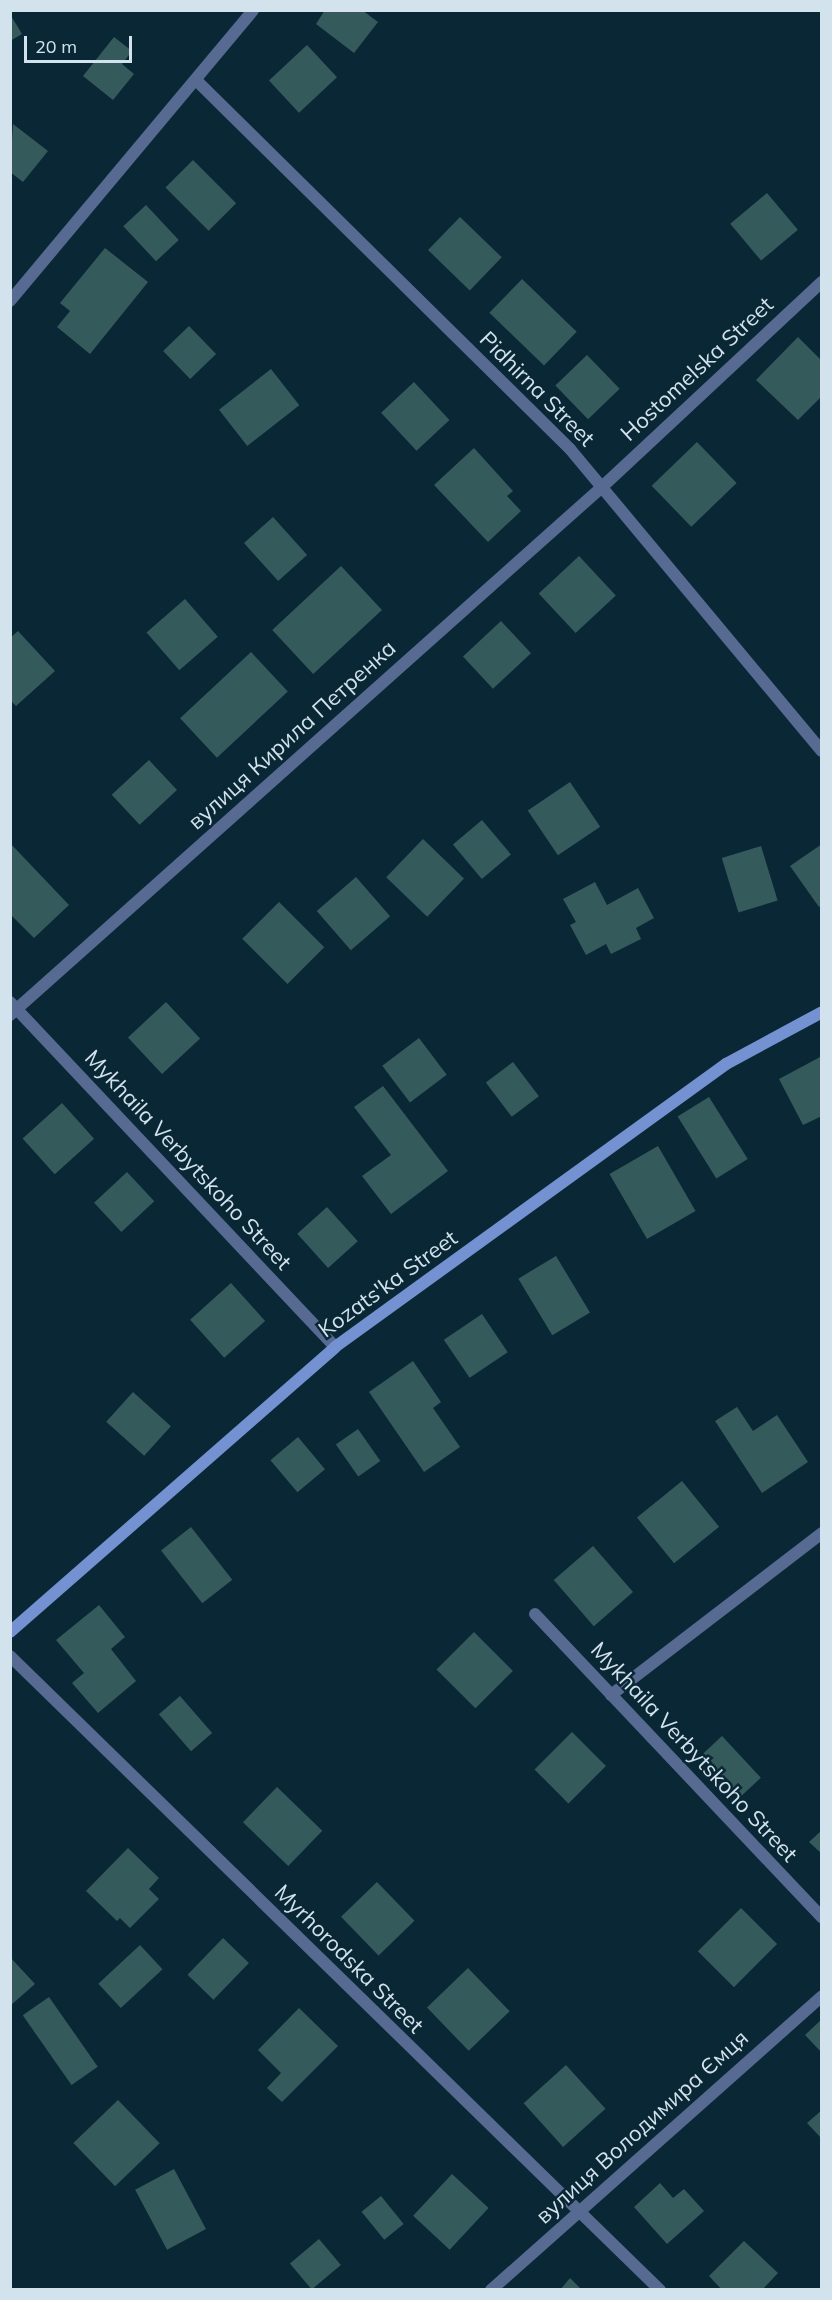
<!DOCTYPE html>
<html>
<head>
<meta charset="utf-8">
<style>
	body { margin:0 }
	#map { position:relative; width:832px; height:2300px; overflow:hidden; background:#0a2735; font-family:Mulish,sans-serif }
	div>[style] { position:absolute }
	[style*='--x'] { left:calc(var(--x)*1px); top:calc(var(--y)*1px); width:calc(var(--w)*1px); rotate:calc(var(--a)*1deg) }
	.building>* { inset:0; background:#355a5c; transform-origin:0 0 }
	.street>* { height:12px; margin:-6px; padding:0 6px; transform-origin:6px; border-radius:6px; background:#576a92 }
	.secondary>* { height:12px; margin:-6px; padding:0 6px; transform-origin:6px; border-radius:6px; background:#7491d1 }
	span { translate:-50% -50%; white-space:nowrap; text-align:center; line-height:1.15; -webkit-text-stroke:5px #0a2735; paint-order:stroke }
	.street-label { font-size:22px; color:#d3e3ed }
	.frame { position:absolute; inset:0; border:12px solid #d3e3ed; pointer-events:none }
	.scale { position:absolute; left:24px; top:36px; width:108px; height:27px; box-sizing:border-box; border:3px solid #d3e3ed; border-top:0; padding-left:8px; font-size:18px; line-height:21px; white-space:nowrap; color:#d3e3ed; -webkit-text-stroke:4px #0a2735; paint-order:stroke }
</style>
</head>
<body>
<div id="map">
	<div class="building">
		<div style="clip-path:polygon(325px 10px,362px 10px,378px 22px,354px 53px,316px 24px)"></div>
		<div style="clip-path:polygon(10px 14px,22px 34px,10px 41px)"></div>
		<div style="clip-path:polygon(114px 37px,132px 51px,122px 64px,134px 74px,113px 100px,83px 76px)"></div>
		<div style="left:307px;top:45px;width:44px;height:52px;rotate:47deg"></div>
		<div style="clip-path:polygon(13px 124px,48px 151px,23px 182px,10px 172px)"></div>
		<div style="left:193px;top:160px;width:61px;height:39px;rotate:45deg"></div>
		<div style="left:767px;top:193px;width:48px;height:48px;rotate:50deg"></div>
		<div style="left:146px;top:205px;width:48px;height:31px;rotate:47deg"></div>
		<div style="left:460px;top:217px;width:58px;height:46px;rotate:44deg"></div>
		<div style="clip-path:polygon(105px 248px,148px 282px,90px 354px,57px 327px,70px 311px,60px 303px)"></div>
		<div style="left:522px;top:279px;width:76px;height:47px;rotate:44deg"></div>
		<div style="left:189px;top:326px;width:39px;height:36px;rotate:46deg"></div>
		<div style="clip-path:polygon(798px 337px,822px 361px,822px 396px,798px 420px,756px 380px)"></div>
		<div style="left:587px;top:355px;width:47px;height:44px;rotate:46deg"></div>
		<div style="left:271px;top:369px;width:46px;height:66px;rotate:52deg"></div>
		<div style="left:414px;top:382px;width:52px;height:45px;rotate:47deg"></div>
		<div style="left:697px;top:442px;width:57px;height:63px;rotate:46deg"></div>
		<div style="clip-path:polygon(474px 448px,513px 491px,507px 496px,521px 511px,488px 542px,434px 485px)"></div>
		<div style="left:273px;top:517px;width:51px;height:39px;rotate:48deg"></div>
		<div style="left:579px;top:556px;width:54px;height:55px;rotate:47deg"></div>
		<div style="left:341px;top:566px;width:60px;height:94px;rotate:47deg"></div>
		<div style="left:185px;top:599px;width:50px;height:51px;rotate:49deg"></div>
		<div style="left:501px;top:621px;width:44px;height:52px;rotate:47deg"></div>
		<div style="clip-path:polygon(18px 631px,55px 671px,16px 706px,10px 700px,10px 638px)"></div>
		<div style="left:251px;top:652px;width:54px;height:97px;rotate:47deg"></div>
		<div style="left:149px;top:760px;width:41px;height:51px;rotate:47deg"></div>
		<div style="left:570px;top:782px;width:54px;height:51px;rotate:56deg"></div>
		<div style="left:482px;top:820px;width:45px;height:38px;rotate:50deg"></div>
		<div style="left:423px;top:839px;width:57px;height:53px;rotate:44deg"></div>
		<div style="clip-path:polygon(10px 843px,69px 905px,34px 938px,10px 914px)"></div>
		<div style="clip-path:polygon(822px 844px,822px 905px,819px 907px,790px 866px)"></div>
		<div style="left:761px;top:846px;width:57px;height:41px;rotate:73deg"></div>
		<div style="left:356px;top:877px;width:52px;height:52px;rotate:49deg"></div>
		<div style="clip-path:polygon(595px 882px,607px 905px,638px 888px,654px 918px,636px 928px,641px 939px,611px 954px,606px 944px,586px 955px,570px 925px,576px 922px,563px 899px)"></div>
		<div style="left:279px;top:902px;width:64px;height:52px;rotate:45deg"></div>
		<div style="left:166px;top:1002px;width:50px;height:52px;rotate:47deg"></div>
		<div style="left:419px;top:1038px;width:46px;height:46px;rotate:53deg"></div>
		<div style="clip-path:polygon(822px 1056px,822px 1116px,803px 1125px,779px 1079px)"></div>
		<div style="left:513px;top:1062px;width:43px;height:34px;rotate:53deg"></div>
		<div style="clip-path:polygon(383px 1086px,448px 1171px,391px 1214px,362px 1176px,391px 1155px,354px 1107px)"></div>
		<div style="left:709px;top:1097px;width:73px;height:37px;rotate:58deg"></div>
		<div style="left:62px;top:1103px;width:48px;height:53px;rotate:48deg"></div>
		<div style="left:658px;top:1146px;width:75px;height:56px;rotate:60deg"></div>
		<div style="left:127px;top:1172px;width:40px;height:45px;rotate:47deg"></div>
		<div style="left:327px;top:1207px;width:46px;height:40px;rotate:48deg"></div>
		<div style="left:556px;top:1256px;width:66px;height:44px;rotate:59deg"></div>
		<div style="left:231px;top:1283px;width:51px;height:55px;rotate:48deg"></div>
		<div style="left:482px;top:1314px;width:46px;height:46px;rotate:56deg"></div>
		<div style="clip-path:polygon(413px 1361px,441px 1402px,433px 1408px,460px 1447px,424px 1472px,369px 1392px)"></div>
		<div style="left:133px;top:1392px;width:51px;height:40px;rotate:42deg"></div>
		<div style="clip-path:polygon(737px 1407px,753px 1431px,777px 1415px,808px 1462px,762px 1493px,715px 1421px)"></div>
		<div style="left:358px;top:1429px;width:39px;height:27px;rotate:55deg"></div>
		<div style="left:298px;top:1437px;width:42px;height:36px;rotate:50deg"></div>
		<div style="left:682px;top:1481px;width:59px;height:58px;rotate:51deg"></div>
		<div style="left:191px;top:1527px;width:67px;height:38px;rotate:52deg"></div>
		<div style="left:593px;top:1546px;width:61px;height:52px;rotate:49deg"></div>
		<div style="clip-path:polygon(99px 1605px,125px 1637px,111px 1649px,136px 1681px,98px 1713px,72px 1683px,84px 1673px,56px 1640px)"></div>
		<div style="left:474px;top:1632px;width:55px;height:53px;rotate:45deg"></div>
		<div style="left:180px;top:1696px;width:49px;height:28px;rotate:49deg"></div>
		<div style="left:572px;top:1732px;width:48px;height:53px;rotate:45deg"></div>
		<div style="left:722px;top:1736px;width:57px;height:29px;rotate:47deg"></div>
		<div style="left:277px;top:1787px;width:63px;height:49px;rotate:44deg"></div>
		<div style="clip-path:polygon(822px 1830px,822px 1854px,809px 1842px)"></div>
		<div style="clip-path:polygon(128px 1848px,159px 1878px,149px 1889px,159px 1899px,130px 1928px,120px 1918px,117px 1921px,86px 1891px)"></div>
		<div style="left:377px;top:1882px;width:54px;height:50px;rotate:46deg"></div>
		<div style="left:741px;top:1908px;width:51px;height:61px;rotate:45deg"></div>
		<div style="left:223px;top:1938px;width:36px;height:51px;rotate:44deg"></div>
		<div style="left:140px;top:1945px;width:33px;height:57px;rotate:47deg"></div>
		<div style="clip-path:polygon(10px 1957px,35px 1984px,10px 2006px)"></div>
		<div style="left:468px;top:1968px;width:60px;height:57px;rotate:46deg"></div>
		<div style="left:49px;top:1997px;width:85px;height:32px;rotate:55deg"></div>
		<div style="clip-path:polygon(299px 2008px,338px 2046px,282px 2102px,267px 2088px,281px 2073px,258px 2050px)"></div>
		<div style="clip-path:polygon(822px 2019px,822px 2053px,805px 2035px)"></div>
		<div style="left:566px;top:2065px;width:59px;height:57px;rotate:48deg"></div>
		<div style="left:118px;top:2100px;width:60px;height:62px;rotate:46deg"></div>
		<div style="clip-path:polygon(822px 2110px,822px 2139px,807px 2123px)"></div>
		<div style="left:174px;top:2169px;width:68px;height:44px;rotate:62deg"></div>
		<div style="left:452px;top:2174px;width:50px;height:57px;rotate:43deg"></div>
		<div style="clip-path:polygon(660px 2183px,673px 2198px,684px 2189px,704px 2211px,667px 2244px,634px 2207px)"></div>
		<div style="left:381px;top:2196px;width:36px;height:25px;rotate:51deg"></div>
		<div style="left:319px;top:2239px;width:34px;height:38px;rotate:50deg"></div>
		<div style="clip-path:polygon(744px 2241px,778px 2273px,762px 2290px,722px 2290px,709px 2276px)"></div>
		<div style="clip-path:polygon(570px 2278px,582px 2290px,560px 2290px)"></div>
	</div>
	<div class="street">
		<div style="--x:197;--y:81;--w:524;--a:44.61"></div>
		<div style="--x:570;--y:449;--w:393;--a:50.2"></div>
		<div style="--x:10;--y:301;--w:379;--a:-50.1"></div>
		<div style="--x:10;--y:1002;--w:474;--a:46.7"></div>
		<div style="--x:10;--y:1015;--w:793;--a:-41.73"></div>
		<div style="--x:602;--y:487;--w:301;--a:-43"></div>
		<div style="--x:535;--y:1614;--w:418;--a:46.6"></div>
		<div style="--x:10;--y:1656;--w:908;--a:44.29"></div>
		<div style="--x:611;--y:1695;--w:266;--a:-37.5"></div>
		<div style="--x:491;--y:2290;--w:443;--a:-41.6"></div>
	</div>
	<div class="secondary">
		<div style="--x:10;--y:1632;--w:432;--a:-41.2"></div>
		<div style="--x:335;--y:1347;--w:483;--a:-35.9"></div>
		<div style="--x:726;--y:1064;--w:109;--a:-28.4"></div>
	</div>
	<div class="street-label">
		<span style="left:697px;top:369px;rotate:-43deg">Hostomelska Street</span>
		<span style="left:537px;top:389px;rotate:45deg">Pidhirna Street</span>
		<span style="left:292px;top:735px;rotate:-42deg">вулиця Кирила Петренка</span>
		<span style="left:188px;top:1160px;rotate:47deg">Mykhaila Verbytskoho Street</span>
		<span style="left:388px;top:1284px;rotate:-36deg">Kozats'ka Street</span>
		<span style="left:694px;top:1752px;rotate:47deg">Mykhaila Verbytskoho Street</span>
		<span style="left:349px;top:1959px;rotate:45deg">Myrhorodska Street</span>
		<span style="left:642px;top:2127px;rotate:-42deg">вулиця Володимира Ємця</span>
	</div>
	<div class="frame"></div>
	<div class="scale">20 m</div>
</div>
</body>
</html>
